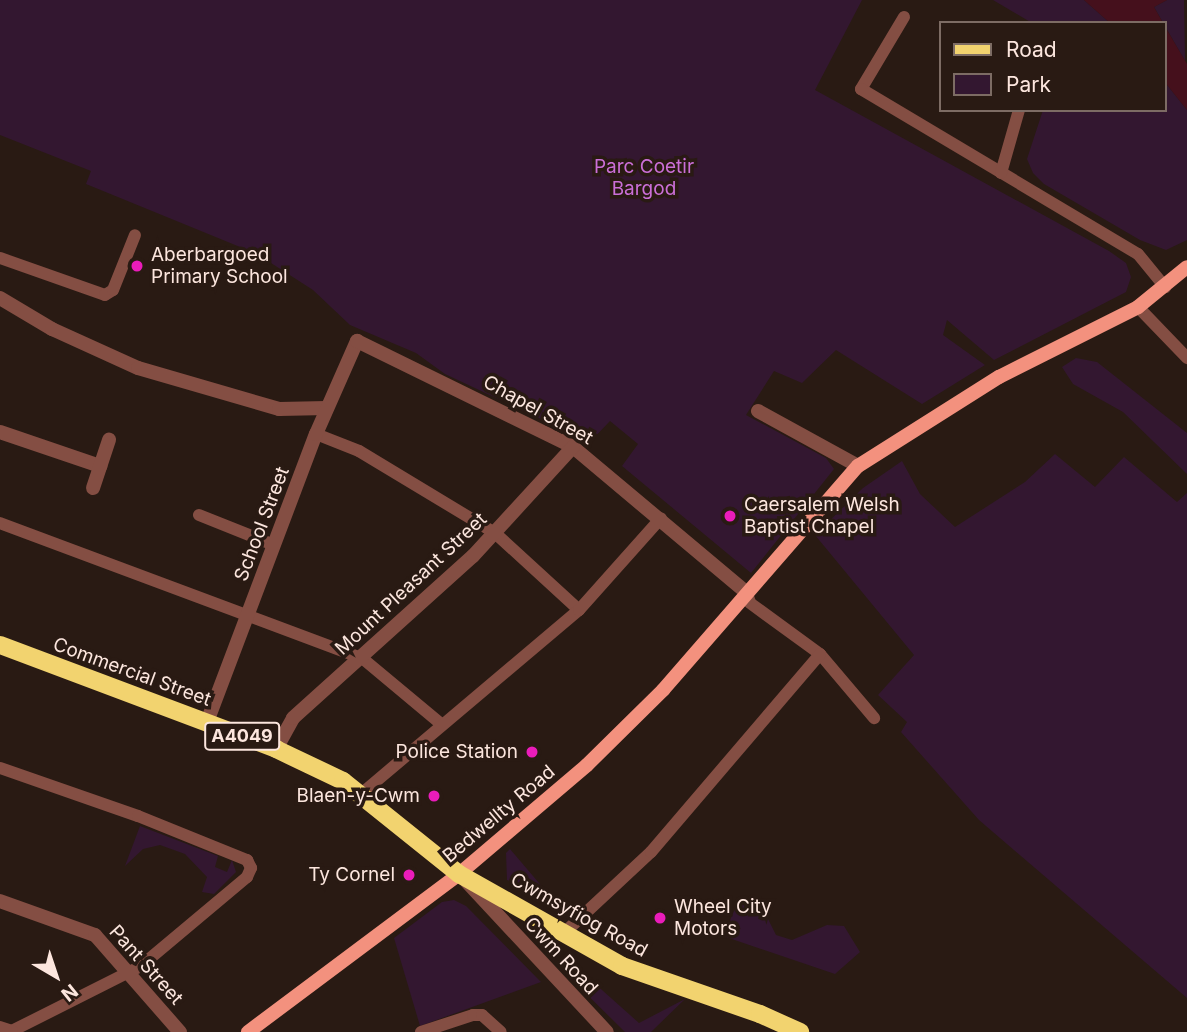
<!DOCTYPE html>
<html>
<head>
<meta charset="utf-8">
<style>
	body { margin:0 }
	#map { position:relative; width:1187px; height:1032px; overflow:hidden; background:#291a13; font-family:Inter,sans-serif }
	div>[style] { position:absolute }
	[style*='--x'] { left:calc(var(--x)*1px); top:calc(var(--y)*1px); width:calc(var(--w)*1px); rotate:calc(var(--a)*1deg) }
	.green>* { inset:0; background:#331730 }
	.water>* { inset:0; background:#45101c }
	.lane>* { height:12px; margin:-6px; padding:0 6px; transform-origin:6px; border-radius:6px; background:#844e43 }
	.street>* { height:14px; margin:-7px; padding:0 7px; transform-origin:7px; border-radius:7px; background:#844e43 }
	.secondary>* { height:14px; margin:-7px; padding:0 7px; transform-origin:7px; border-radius:7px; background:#f3917e }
	.primary>* { height:18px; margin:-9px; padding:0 9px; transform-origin:9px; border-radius:9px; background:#f2d36f }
	.dots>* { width:19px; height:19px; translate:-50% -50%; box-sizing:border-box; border:4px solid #291a13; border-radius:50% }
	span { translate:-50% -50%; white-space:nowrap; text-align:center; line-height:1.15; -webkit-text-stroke:7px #291a13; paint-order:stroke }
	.shield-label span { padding:2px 5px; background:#291a13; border:2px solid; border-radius:5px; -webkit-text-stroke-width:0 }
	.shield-label { font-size:18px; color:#fce6de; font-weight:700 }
	.park-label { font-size:19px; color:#cb6fd7 }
	.poi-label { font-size:19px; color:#fce6de }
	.left { translate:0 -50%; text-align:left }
	.right { translate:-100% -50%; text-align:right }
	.street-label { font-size:19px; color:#fce6de }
	.legend { position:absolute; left:939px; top:21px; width:228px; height:91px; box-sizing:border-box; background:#291a13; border:2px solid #7d6c64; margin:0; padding:9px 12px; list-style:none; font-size:21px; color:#fce6de }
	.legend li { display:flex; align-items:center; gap:14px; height:35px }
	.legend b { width:35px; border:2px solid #7d6c64 }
	.north { position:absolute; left:21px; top:941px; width:70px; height:70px; -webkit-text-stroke:5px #291a13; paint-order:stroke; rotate:141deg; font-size:19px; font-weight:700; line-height:28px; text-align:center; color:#fce6de }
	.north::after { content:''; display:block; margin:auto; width:24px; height:32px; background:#fce6de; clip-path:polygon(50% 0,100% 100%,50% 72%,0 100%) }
</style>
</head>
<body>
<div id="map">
	<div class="green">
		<div style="clip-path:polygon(0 0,862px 0,815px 90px,1109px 251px,1126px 263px,1131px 277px,1126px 292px,994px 360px,947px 320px,943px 335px,985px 365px,922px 404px,836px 350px,802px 383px,774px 371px,746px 415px,826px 458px,834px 469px,751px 573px,622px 466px,638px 444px,610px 421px,590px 442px,445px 374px,416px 353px,350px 325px,313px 290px,257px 254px,86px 184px,91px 171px,0 135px)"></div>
		<div style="clip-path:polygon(993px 0,1084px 0,1110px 23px,1032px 23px)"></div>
		<div style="clip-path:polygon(1167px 0,1184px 0,1185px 61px,1154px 7px)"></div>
		<div style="clip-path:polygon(1164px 81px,1187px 110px,1187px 240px,1166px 250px,1140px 240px,1044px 184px,1033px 173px,1027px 159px,1043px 110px,1164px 110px)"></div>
		<div style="clip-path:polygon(1076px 358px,1097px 362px,1187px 433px,1187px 474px,1123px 412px,1073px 384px,1062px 367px)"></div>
		<div style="clip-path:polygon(1055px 454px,1095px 487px,1124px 457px,1177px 502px,1187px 493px,1187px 998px,979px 820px,901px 732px,907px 722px,878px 695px,914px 655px,815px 535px,863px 488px,902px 461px,920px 494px,955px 527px,1025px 482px)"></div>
		<div style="clip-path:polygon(140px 826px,218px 856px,215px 867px,227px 872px,232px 860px,236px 872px,214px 894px,202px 892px,207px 877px,185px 854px,160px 845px,143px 849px,125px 866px)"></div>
		<div style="clip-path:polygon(510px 849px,562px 910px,533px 889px,507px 880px,506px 853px)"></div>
		<div style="clip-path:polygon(454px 900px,466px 906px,541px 982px,420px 1026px,394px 938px,442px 902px)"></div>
		<div style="clip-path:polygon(738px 902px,768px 919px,776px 935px,792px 940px,827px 925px,844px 926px,860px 952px,835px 974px,723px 936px)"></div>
		<div style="clip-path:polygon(556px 964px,574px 965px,639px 1023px,685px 999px,651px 1032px,625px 1032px)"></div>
	</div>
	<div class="water">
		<div style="clip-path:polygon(1084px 0,1167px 0,1154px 7px,1163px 23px,1110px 23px)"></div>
		<div style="clip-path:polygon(1164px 25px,1187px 64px,1187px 110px,1164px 81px)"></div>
	</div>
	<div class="lane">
		<div style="--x:904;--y:17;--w:84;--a:120.8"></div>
		<div style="--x:861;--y:89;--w:322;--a:30.8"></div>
		<div style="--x:1138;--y:254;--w:43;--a:50.7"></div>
		<div style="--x:1001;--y:173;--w:66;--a:-74.1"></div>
		<div style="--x:0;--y:258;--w:111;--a:19.4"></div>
		<div style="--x:105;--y:295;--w:9;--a:-32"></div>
		<div style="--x:113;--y:290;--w:59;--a:-68.2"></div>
		<div style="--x:1138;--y:307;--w:71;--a:46.1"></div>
		<div style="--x:316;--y:434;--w:46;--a:21.6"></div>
		<div style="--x:359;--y:451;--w:159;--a:31.1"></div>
		<div style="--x:495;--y:533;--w:114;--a:42.5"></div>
		<div style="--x:199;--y:515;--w:81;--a:21.8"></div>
		<div style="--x:0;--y:523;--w:386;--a:20.5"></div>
		<div style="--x:362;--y:658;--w:102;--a:39.8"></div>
		<div style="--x:747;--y:593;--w:10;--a:73"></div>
		<div style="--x:750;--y:603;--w:87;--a:36.1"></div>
		<div style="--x:820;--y:654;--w:84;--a:49.8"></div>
		<div style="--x:0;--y:768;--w:146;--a:19.2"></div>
		<div style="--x:138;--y:816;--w:118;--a:22"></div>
		<div style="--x:247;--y:860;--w:9;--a:63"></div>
		<div style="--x:251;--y:868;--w:10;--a:114"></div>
		<div style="--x:247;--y:877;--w:138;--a:140"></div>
		<div style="--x:141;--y:966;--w:144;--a:153.3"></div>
		<div style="--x:12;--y:1031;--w:13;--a:-162"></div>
		<div style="--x:361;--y:794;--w:285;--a:-40.2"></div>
		<div style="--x:579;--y:610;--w:123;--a:-48.3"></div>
		<div style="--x:564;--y:933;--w:119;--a:-43"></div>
		<div style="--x:651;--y:852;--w:260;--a:-49.5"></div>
		<div style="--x:421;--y:1032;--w:55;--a:-18.1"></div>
		<div style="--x:473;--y:1015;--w:9;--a:0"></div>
		<div style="--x:482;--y:1015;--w:25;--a:42"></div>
	</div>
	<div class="street">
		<div style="--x:0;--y:298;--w:61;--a:30.8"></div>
		<div style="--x:52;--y:329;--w:94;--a:24.4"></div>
		<div style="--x:138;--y:368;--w:147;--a:16.2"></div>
		<div style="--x:279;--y:409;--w:48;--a:-1.2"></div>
		<div style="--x:758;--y:411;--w:114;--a:28.8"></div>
		<div style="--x:0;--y:432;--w:106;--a:18.8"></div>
		<div style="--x:93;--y:488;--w:51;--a:-71.6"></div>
		<div style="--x:207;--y:722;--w:308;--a:-69.3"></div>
		<div style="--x:316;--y:434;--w:102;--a:-66.2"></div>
		<div style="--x:357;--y:341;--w:241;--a:26.1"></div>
		<div style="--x:573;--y:447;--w:227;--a:40"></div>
		<div style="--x:276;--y:749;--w:35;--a:-61"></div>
		<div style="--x:293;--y:718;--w:242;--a:-42"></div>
		<div style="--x:473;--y:556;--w:148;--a:-47.5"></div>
		<div style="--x:467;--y:882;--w:205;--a:47"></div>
		<div style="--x:0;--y:901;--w:101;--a:19.7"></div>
		<div style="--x:95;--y:935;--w:129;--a:48.8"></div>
	</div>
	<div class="secondary">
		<div style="--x:248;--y:1032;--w:264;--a:-36.8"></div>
		<div style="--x:459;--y:874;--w:168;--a:-40.4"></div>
		<div style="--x:587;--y:765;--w:107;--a:-44.6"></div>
		<div style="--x:663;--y:690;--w:297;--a:-49"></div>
		<div style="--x:858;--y:466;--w:167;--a:-32.3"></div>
		<div style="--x:999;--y:377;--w:156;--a:-26.7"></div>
		<div style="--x:1138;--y:307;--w:63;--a:-39.2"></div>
	</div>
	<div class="primary">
		<div style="--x:0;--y:645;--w:295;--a:20.6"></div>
		<div style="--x:276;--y:749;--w:74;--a:25.5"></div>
		<div style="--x:343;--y:781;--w:149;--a:38.7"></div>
		<div style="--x:459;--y:874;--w:187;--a:29.4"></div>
		<div style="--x:622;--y:966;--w:146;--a:19.2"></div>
		<div style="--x:760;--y:1014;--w:44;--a:24.2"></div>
	</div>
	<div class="dots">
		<div style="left:137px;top:266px;background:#ea1cba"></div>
		<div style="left:730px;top:516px;background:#ea1cba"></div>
		<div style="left:532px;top:752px;background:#ea1cba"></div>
		<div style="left:434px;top:796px;background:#ea1cba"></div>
		<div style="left:409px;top:875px;background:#ea1cba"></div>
		<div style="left:660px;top:918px;background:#ea1cba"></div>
	</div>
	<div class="shield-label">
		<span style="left:242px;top:736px">A4049</span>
	</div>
	<div class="park-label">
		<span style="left:644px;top:178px">Parc Coetir<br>Bargod</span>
	</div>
	<div class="poi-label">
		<span class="left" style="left:151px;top:266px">Aberbargoed<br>Primary School</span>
		<span class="left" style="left:744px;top:516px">Caersalem Welsh<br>Baptist Chapel</span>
		<span class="right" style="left:518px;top:752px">Police Station</span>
		<span class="right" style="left:420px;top:796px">Blaen-y-Cwm</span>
		<span class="right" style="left:395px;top:875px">Ty Cornel</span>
		<span class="left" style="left:674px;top:918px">Wheel City<br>Motors</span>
	</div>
	<div class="street-label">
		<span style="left:538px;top:410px;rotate:29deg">Chapel Street</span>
		<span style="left:262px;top:524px;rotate:-69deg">School Street</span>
		<span style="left:411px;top:584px;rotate:-43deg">Mount Pleasant Street</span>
		<span style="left:132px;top:672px;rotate:20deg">Commercial Street</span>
		<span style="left:499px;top:814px;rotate:-40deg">Bedwellty Road</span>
		<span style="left:579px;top:915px;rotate:29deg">Cwmsyfiog Road</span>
		<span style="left:561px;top:956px;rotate:47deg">Cwm Road</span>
		<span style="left:146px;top:965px;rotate:48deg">Pant Street</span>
	</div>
	<ul class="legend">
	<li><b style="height:9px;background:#f2d36f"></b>Road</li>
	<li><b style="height:19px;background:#331730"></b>Park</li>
	</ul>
	<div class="north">N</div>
</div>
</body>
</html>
